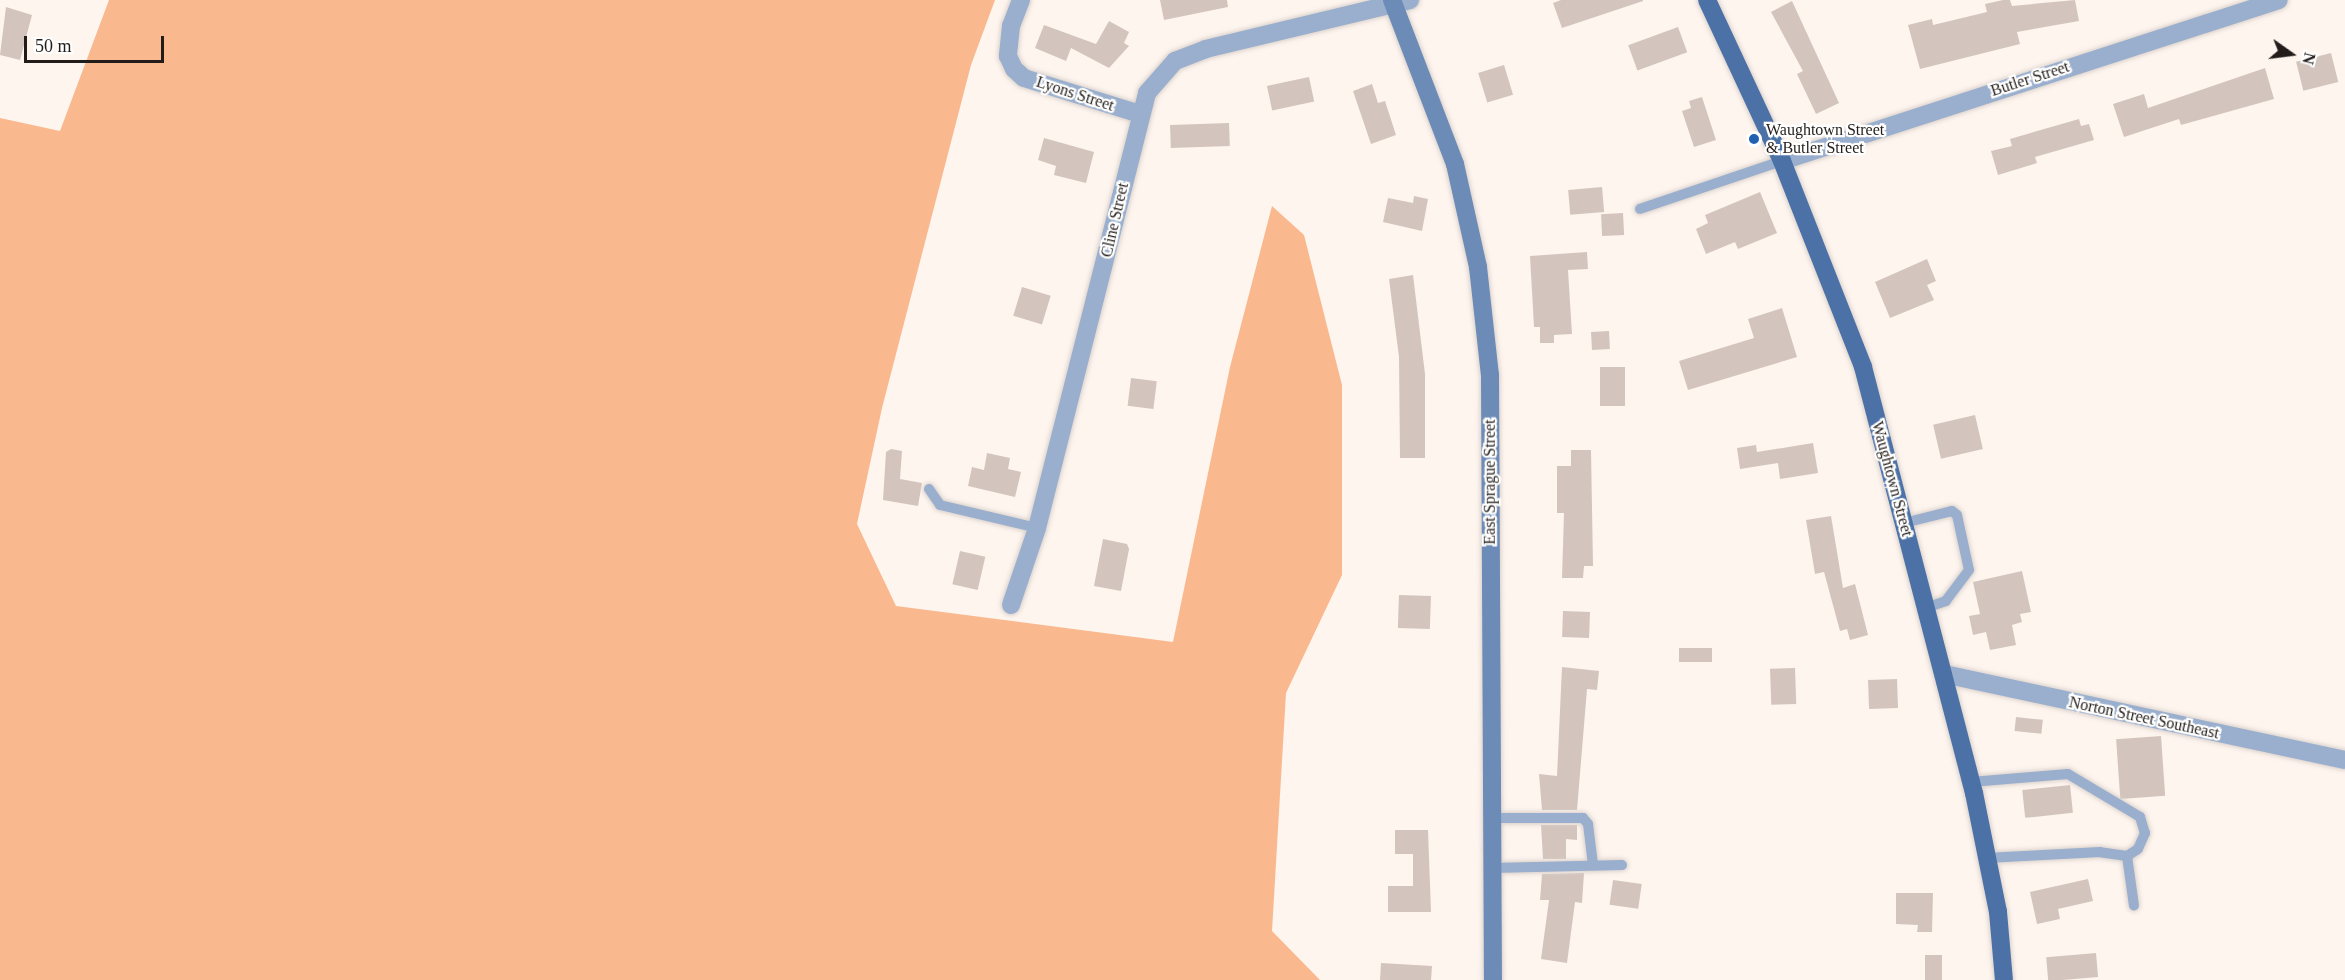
<!DOCTYPE html>
<html>
<head>
<meta charset="utf-8">
<style>
	body { margin:0 }
	#map { position:relative; width:2345px; height:980px; overflow:hidden; background:#fef5ef; font-family:"Times New Roman",serif }
	div>[style] { position:absolute }
	[style*='--x'] { left:calc(var(--x)*1px); top:calc(var(--y)*1px); width:calc(var(--w)*1px); rotate:calc(var(--a)*1deg) }
	.green>* { inset:0; background:#fab88e }
	.building>* { inset:0; background:#d3c5bd; transform-origin:0 0 }
	.roads { filter:drop-shadow(0 0 2px #dbd2cd) drop-shadow(0 0 2px #dbd2cd) }
	.lane>* { height:10px; margin:-5px; padding:0 5px; transform-origin:5px; border-radius:5px; background:#99afcd }
	.street>* { height:18px; margin:-9px; padding:0 9px; transform-origin:9px; border-radius:9px; background:#99afcd }
	.secondary>* { height:18px; margin:-9px; padding:0 9px; transform-origin:9px; border-radius:9px; background:#6c8bb7 }
	.primary>* { height:18px; margin:-9px; padding:0 9px; transform-origin:9px; border-radius:9px; background:#4b71a6 }
	.dots>* { width:16px; height:16px; translate:-50% -50%; box-sizing:border-box; border:3px solid #fff; border-radius:50% }
	span { translate:-50% -50%; white-space:nowrap; text-align:center; line-height:1.15; -webkit-text-stroke:4.5px #fff; paint-order:stroke }
	.street-label { font-size:16px; color:#221d1a }
	.poi-label { font-size:16px; color:#221d1a }
	.left { translate:0 -50%; text-align:left }
	.north { position:absolute; left:2261px; top:24px; width:60px; height:60px; -webkit-text-stroke:4px #fff; paint-order:stroke; rotate:104deg; font-size:16px; font-weight:700; line-height:24px; text-align:center; color:#221d1a }
	.north::after { content:''; display:block; margin:auto; width:21px; height:27px; background:#221d1a; clip-path:polygon(50% 0,100% 100%,50% 72%,0 100%) }
	.scale { position:absolute; left:24px; top:36px; width:140px; height:27px; box-sizing:border-box; border:3px solid #221d1a; border-top:0; padding-left:8px; font-size:18px; line-height:21px; white-space:nowrap; color:#221d1a; -webkit-text-stroke:4px #fff; paint-order:stroke }
</style>
</head>
<body>
<div id="map">
	<div class="green">
		<div style="clip-path:polygon(109px 0,995px 0,971px 65px,882px 408px,857px 524px,896px 606px,1173px 642px,1230px 367px,1272px 206px,1304px 235px,1342px 385px,1342px 575px,1286px 693px,1272px 931px,1320px 980px,0 980px,0 118px,60px 131px)"></div>
	</div>
	<div class="building">
		<div style="clip-path:polygon(1160px 0,1227px 0,1228px 7px,1164px 20px)"></div>
		<div style="clip-path:polygon(1561px 0,1643px 0,1643px 1px,1562px 28px,1553px 3px)"></div>
		<div style="clip-path:polygon(2003px 0,2010px 0,2012px 6px,2075px 0,2079px 21px,2017px 32px,2020px 44px,1920px 69px,1908px 25px,1932px 19px,1933px 25px,1987px 12px,1985px 4px)"></div>
		<div style="clip-path:polygon(1792px 1px,1839px 103px,1816px 114px,1797px 74px,1803px 71px,1771px 12px)"></div>
		<div style="clip-path:polygon(6px 7px,32px 15px,20px 60px,0 55px)"></div>
		<div style="clip-path:polygon(1109px 21px,1129px 32px,1124px 43px,1129px 46px,1109px 68px,1071px 48px,1066px 61px,1035px 48px,1044px 25px,1096px 44px)"></div>
		<div style="left:1678px;top:27px;width:27px;height:53px;rotate:70deg"></div>
		<div style="left:2331px;top:53px;width:30px;height:36px;rotate:76deg"></div>
		<div style="left:1504px;top:65px;width:31px;height:27px;rotate:73deg"></div>
		<div style="clip-path:polygon(2265px 68px,2274px 99px,2181px 125px,2179px 119px,2124px 137px,2113px 104px,2144px 94px,2148px 108px)"></div>
		<div style="left:1309px;top:77px;width:25px;height:43px;rotate:78deg"></div>
		<div style="clip-path:polygon(1372px 84px,1378px 103px,1385px 101px,1396px 135px,1371px 144px,1353px 91px)"></div>
		<div style="clip-path:polygon(1702px 97px,1716px 140px,1694px 147px,1682px 111px,1691px 108px,1689px 101px)"></div>
		<div style="clip-path:polygon(2079px 119px,2081px 126px,2089px 124px,2094px 140px,2035px 157px,2037px 163px,1998px 175px,1991px 151px,2012px 146px,2010px 139px)"></div>
		<div style="left:1229px;top:123px;width:23px;height:59px;rotate:88deg"></div>
		<div style="clip-path:polygon(1044px 138px,1094px 152px,1086px 183px,1054px 175px,1056px 166px,1038px 160px)"></div>
		<div style="left:1602px;top:187px;width:25px;height:34px;rotate:85deg"></div>
		<div style="clip-path:polygon(1760px 192px,1777px 233px,1738px 249px,1735px 242px,1706px 254px,1696px 229px,1708px 223px,1705px 215px)"></div>
		<div style="clip-path:polygon(1414px 196px,1428px 199px,1422px 231px,1383px 222px,1388px 198px,1413px 203px)"></div>
		<div style="left:1623px;top:213px;width:22px;height:22px;rotate:87deg"></div>
		<div style="clip-path:polygon(1587px 252px,1588px 269px,1568px 270px,1572px 334px,1554px 335px,1554px 343px,1540px 343px,1540px 327px,1534px 327px,1530px 256px)"></div>
		<div style="clip-path:polygon(1927px 259px,1936px 281px,1927px 285px,1934px 300px,1890px 318px,1875px 282px)"></div>
		<div style="clip-path:polygon(1413px 275px,1425px 374px,1425px 458px,1400px 458px,1399px 357px,1389px 279px)"></div>
		<div style="left:1022px;top:287px;width:30px;height:30px;rotate:17deg"></div>
		<div style="clip-path:polygon(1782px 308px,1797px 357px,1688px 390px,1679px 361px,1754px 338px,1748px 319px)"></div>
		<div style="left:1609px;top:331px;width:18px;height:18px;rotate:87deg"></div>
		<div style="left:1600px;top:367px;width:25px;height:39px"></div>
		<div style="left:1131px;top:378px;width:26px;height:28px;rotate:7deg"></div>
		<div style="left:1975px;top:415px;width:35px;height:43px;rotate:77deg"></div>
		<div style="clip-path:polygon(1813px 443px,1818px 473px,1780px 479px,1778px 463px,1740px 469px,1737px 448px,1756px 445px,1757px 452px)"></div>
		<div style="clip-path:polygon(891px 449px,902px 451px,900px 479px,922px 483px,918px 506px,883px 500px,886px 452px)"></div>
		<div style="clip-path:polygon(1571px 450px,1591px 450px,1593px 566px,1584px 566px,1583px 578px,1562px 578px,1564px 513px,1557px 513px,1557px 466px,1571px 466px)"></div>
		<div style="clip-path:polygon(987px 453px,1010px 458px,1008px 469px,1021px 472px,1015px 497px,968px 486px,972px 467px,984px 470px)"></div>
		<div style="clip-path:polygon(1831px 516px,1843px 588px,1855px 584px,1868px 635px,1850px 640px,1847px 629px,1840px 631px,1824px 572px,1815px 574px,1806px 520px)"></div>
		<div style="clip-path:polygon(1103px 539px,1127px 544px,1129px 549px,1121px 591px,1094px 586px)"></div>
		<div style="left:960px;top:551px;width:26px;height:34px;rotate:13deg"></div>
		<div style="clip-path:polygon(2022px 571px,2031px 612px,2020px 614px,2022px 622px,2012px 625px,2016px 645px,1990px 650px,1986px 632px,1973px 635px,1969px 616px,1980px 614px,1973px 582px)"></div>
		<div style="left:1399px;top:595px;width:32px;height:33px;rotate:2deg"></div>
		<div style="left:1563px;top:611px;width:27px;height:26px;rotate:2deg"></div>
		<div style="left:1679px;top:648px;width:33px;height:14px"></div>
		<div style="clip-path:polygon(1562px 667px,1599px 671px,1597px 690px,1587px 689px,1577px 810px,1542px 810px,1539px 774px,1557px 776px)"></div>
		<div style="left:1795px;top:668px;width:36px;height:25px;rotate:88deg"></div>
		<div style="left:1897px;top:679px;width:29px;height:29px;rotate:88deg"></div>
		<div style="left:2016px;top:717px;width:27px;height:14px;rotate:6deg"></div>
		<div style="left:2161px;top:736px;width:60px;height:45px;rotate:86deg"></div>
		<div style="left:2070px;top:785px;width:28px;height:48px;rotate:84deg"></div>
		<div style="clip-path:polygon(1541px 825px,1577px 825px,1577px 840px,1566px 839px,1566px 859px,1543px 859px)"></div>
		<div style="clip-path:polygon(1395px 830px,1428px 830px,1431px 912px,1388px 912px,1388px 886px,1413px 886px,1413px 854px,1395px 854px)"></div>
		<div style="clip-path:polygon(1584px 873px,1582px 903px,1575px 902px,1567px 963px,1541px 959px,1549px 900px,1540px 900px,1542px 874px)"></div>
		<div style="clip-path:polygon(2088px 879px,2093px 901px,2058px 909px,2060px 919px,2037px 924px,2030px 892px)"></div>
		<div style="left:1613px;top:880px;width:29px;height:25px;rotate:8deg"></div>
		<div style="clip-path:polygon(1896px 893px,1933px 893px,1932px 932px,1917px 932px,1918px 925px,1896px 924px)"></div>
		<div style="left:2096px;top:953px;width:24px;height:50px;rotate:85deg"></div>
		<div style="left:1925px;top:955px;width:17px;height:25px"></div>
		<div style="clip-path:polygon(1381px 963px,1432px 966px,1431px 980px,1380px 980px)"></div>
	</div>
	<div class="roads">
		<div class="lane">
			<div style="--x:1640;--y:209;--w:150;--a:-18.7"></div>
			<div style="--x:929;--y:489;--w:19;--a:55"></div>
			<div style="--x:940;--y:505;--w:100;--a:13.3"></div>
			<div style="--x:1904;--y:523;--w:49;--a:-14"></div>
			<div style="--x:1952;--y:511;--w:6;--a:39"></div>
			<div style="--x:1957;--y:515;--w:56;--a:77.7"></div>
			<div style="--x:1969;--y:570;--w:39;--a:127"></div>
			<div style="--x:1946;--y:601;--w:21;--a:161"></div>
			<div style="--x:1971;--y:782;--w:97;--a:-4.7"></div>
			<div style="--x:2068;--y:774;--w:84;--a:30.8"></div>
			<div style="--x:2140;--y:817;--w:17;--a:73"></div>
			<div style="--x:2145;--y:833;--w:17;--a:114"></div>
			<div style="--x:2138;--y:849;--w:13;--a:148"></div>
			<div style="--x:2127;--y:856;--w:27;--a:-172"></div>
			<div style="--x:2100;--y:852;--w:114;--a:177"></div>
			<div style="--x:1492;--y:818;--w:91;--a:0"></div>
			<div style="--x:1583;--y:818;--w:8;--a:50"></div>
			<div style="--x:1588;--y:824;--w:41;--a:83"></div>
			<div style="--x:2127;--y:856;--w:50;--a:82"></div>
			<div style="--x:1492;--y:868;--w:130;--a:-1.3"></div>
		</div>
		<div class="street">
			<div style="--x:1021;--y:0;--w:28;--a:111"></div>
			<div style="--x:1011;--y:26;--w:30;--a:96"></div>
			<div style="--x:1008;--y:56;--w:14;--a:65"></div>
			<div style="--x:1014;--y:69;--w:13;--a:42"></div>
			<div style="--x:1024;--y:78;--w:121;--a:17.2"></div>
			<div style="--x:1782;--y:161;--w:522;--a:-17.95"></div>
			<div style="--x:1011;--y:605;--w:81;--a:-71.3"></div>
			<div style="--x:1037;--y:528;--w:449;--a:-75.8"></div>
			<div style="--x:1147;--y:93;--w:43;--a:-48.8"></div>
			<div style="--x:1175;--y:61;--w:33;--a:-21"></div>
			<div style="--x:1206;--y:49;--w:210;--a:-13.5"></div>
			<div style="--x:1944;--y:674;--w:410;--a:12.1"></div>
		</div>
		<div class="secondary">
			<div style="--x:1392;--y:0;--w:176;--a:69"></div>
			<div style="--x:1455;--y:164;--w:106;--a:77.4"></div>
			<div style="--x:1478;--y:267;--w:109;--a:83.7"></div>
			<div style="--x:1490;--y:375;--w:605;--a:89.72"></div>
		</div>
		<div class="primary">
			<div style="--x:1707;--y:0;--w:178;--a:65"></div>
			<div style="--x:1782;--y:161;--w:221;--a:68.5"></div>
			<div style="--x:1863;--y:367;--w:440;--a:75.4"></div>
			<div style="--x:1974;--y:793;--w:121;--a:78.6"></div>
			<div style="--x:1998;--y:912;--w:68;--a:85"></div>
		</div>
	</div>
	<div class="dots">
		<div style="left:1754px;top:139px;background:#2260b1"></div>
	</div>
	<div class="street-label">
		<span style="left:2030px;top:79px;rotate:-18deg">Butler Street</span>
		<span style="left:1075px;top:94px;rotate:18deg">Lyons Street</span>
		<span style="left:1115px;top:220px;rotate:-77deg">Cline Street</span>
		<span style="left:1892px;top:479px;rotate:75deg">Waughtown Street</span>
		<span style="left:1490px;top:482px;rotate:-90deg">East Sprague Street</span>
		<span style="left:2144px;top:718px;rotate:12deg">Norton Street Southeast</span>
	</div>
	<div class="poi-label">
		<span class="left" style="left:1766px;top:139px">Waughtown Street<br>&amp; Butler Street</span>
	</div>
	<div class="north">N</div>
	<div class="scale">50 m</div>
</div>
</body>
</html>
